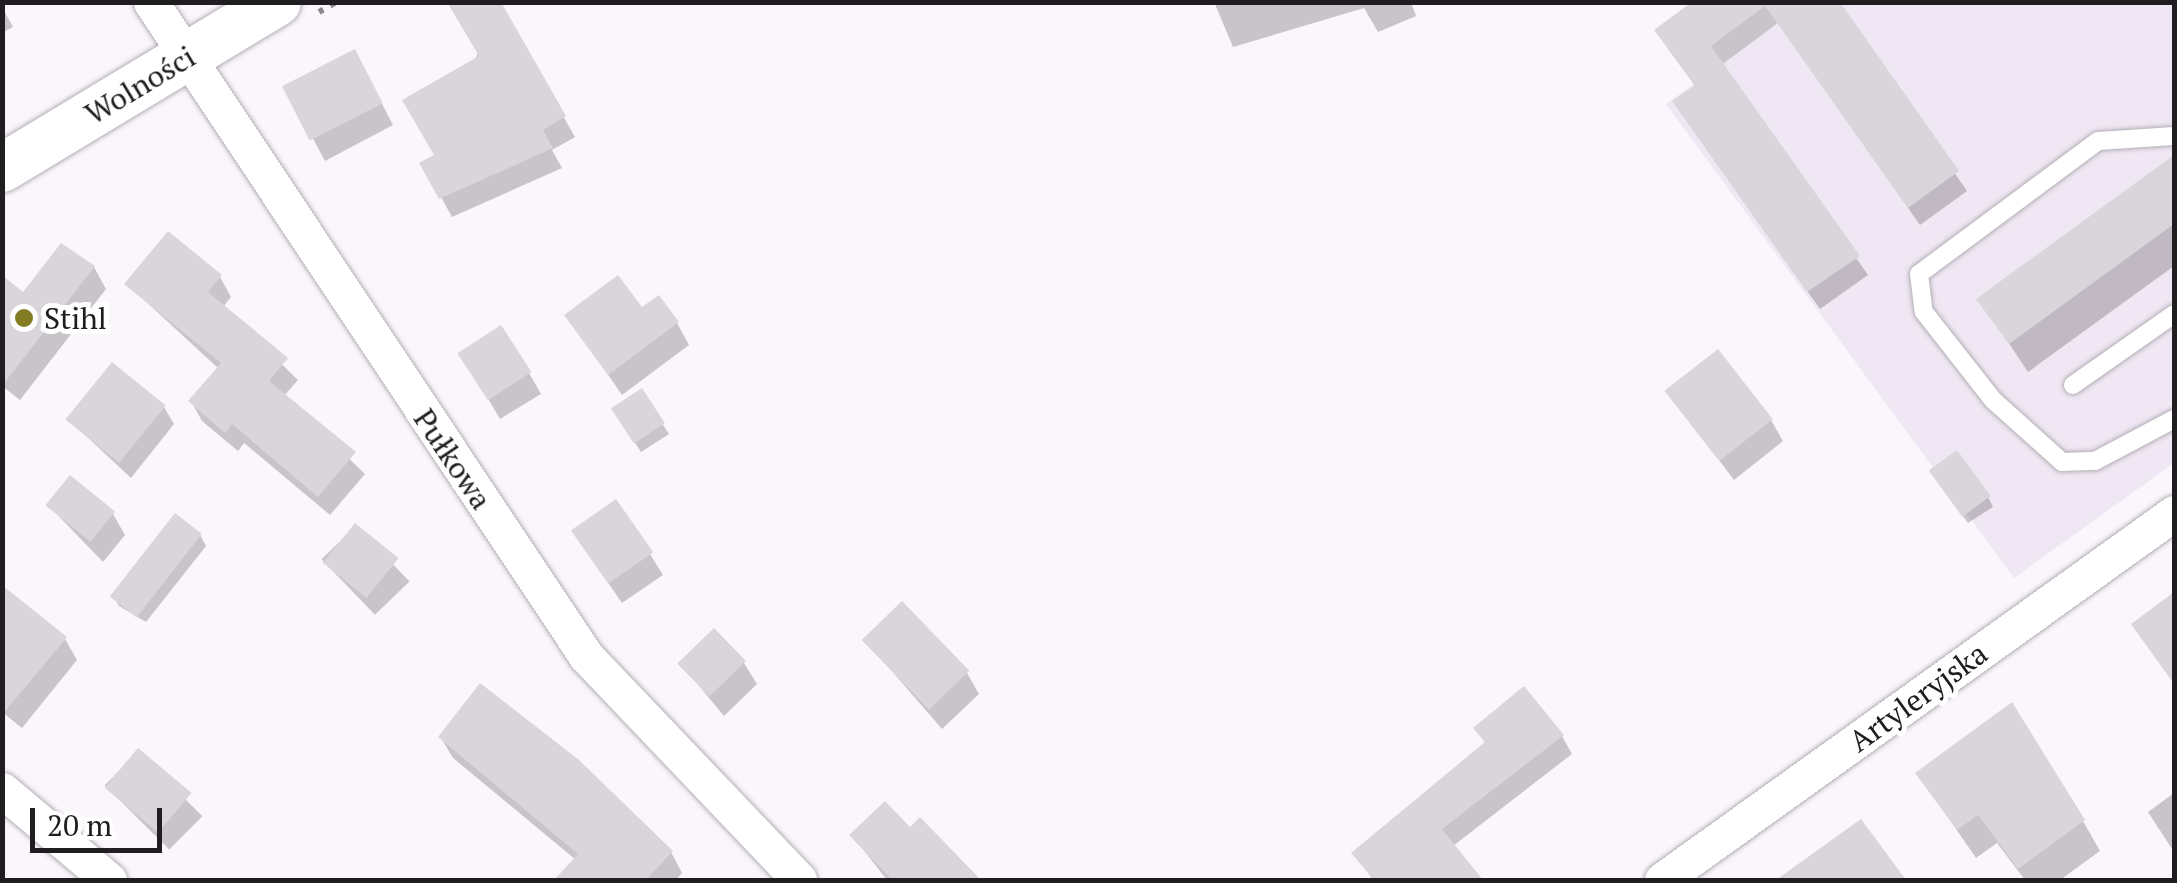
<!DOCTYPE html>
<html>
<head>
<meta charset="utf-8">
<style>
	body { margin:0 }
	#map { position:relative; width:2177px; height:883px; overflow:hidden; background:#faf6fc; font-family:"PT Serif",serif }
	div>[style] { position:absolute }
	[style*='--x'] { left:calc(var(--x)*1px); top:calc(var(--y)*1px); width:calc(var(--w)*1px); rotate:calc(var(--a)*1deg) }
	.built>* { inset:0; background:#f0e7f4 }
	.shadow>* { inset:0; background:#0003; transform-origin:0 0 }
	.building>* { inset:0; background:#d9d5db; transform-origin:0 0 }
	.path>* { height:6px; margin-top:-3px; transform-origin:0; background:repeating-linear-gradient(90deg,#8a878b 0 5px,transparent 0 13px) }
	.roads { filter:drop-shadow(0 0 2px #b3afb5) drop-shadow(0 0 2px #b3afb5) }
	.lane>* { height:18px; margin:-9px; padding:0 9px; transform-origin:9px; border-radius:9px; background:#fff }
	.street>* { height:35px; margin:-17.5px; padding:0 17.5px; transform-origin:17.5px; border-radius:17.5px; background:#fff }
	.secondary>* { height:48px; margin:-24px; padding:0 24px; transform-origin:24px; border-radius:24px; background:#fff }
	.dots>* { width:28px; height:28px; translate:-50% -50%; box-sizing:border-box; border:5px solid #fff; border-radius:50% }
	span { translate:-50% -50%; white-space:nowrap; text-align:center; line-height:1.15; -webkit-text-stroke:10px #fff; paint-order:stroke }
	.street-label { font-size:30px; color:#1f1d1f }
	.poi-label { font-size:30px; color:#1f1d1f }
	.left { translate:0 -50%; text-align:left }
	.frame { position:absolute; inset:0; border:5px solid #1f1d1f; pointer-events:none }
	.scale { position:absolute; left:30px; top:808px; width:132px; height:45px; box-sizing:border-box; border:5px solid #1f1d1f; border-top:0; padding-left:12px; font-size:30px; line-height:35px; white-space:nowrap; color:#1f1d1f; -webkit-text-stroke:8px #fff; paint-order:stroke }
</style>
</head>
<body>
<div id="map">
	<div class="built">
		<div style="clip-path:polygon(1806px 3px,2174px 3px,2174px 463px,2014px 578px,1666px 104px)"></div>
	</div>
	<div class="shadow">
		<div style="clip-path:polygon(498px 2px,575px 137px,552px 150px,562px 168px,452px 217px,423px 164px,437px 156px)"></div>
		<div style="clip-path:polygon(1214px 2px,1411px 2px,1416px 16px,1378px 32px,1364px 8px,1233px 47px)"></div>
		<div style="clip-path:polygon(1696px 2px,1837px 2px,1967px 191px,1920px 225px,1778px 23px,1721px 65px,1868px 275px,1820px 309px,1686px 120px,1696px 87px,1668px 49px)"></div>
		<div style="clip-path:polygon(2px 7px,13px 27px,2px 33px)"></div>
		<div style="clip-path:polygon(366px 73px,393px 125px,325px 161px,286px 88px)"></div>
		<div style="clip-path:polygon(2174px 159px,2174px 266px,2028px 372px,1980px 300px)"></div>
		<div style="clip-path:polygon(94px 267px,106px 289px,20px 400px,2px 386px,2px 286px,23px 296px)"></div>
		<div style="clip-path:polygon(220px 277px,231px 297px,223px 307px,298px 380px,284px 396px,365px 474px,330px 515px,244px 443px,238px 451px,202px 421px,191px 401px,219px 369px,127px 284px)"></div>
		<div style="clip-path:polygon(641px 310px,677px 323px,689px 345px,622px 395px,567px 315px)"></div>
		<div style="clip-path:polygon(461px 353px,529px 373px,541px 394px,500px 419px)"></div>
		<div style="clip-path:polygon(641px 391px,669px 434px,641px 452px,620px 420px)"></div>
		<div style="clip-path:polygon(1668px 392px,1771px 420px,1783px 441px,1734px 480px)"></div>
		<div style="clip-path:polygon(164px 407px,174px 424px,131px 478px,69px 420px)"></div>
		<div style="clip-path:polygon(1938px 482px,1988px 497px,1993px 507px,1968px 523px)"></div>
		<div style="clip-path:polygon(48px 505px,113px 514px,125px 535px,103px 562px)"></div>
		<div style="left:356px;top:526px;width:77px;height:48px;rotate:46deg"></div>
		<div style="clip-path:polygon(200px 535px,206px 546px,146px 622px,119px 606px,114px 598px)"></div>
		<div style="clip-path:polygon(587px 552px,650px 554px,663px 575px,622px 603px)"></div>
		<div style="clip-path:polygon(65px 639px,77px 660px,22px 728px,2px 712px)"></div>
		<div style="clip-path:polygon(865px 640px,967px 673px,979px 694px,942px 729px)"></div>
		<div style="clip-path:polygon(744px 663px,757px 684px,724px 716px,681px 664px)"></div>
		<div style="clip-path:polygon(1477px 728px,1562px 736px,1572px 754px,1453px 846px,1479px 880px,1373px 880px,1354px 853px,1486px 745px)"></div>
		<div style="clip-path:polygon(441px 738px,671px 852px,682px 873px,676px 880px,556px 880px,576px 860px,453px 758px)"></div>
		<div style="left:138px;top:752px;width:91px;height:47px;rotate:45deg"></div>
		<div style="clip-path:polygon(1918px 774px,2083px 821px,2100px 851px,2060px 880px,2025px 880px,1997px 843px,1976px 858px)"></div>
		<div style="clip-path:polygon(2174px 793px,2174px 852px,2148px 812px)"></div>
		<div style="clip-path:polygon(910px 830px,972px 875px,975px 880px,887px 880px,852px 835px)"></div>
	</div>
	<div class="building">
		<div style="clip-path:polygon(447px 2px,501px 2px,566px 116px,543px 130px,553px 148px,439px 199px,419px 163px,434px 155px,402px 100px,479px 56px)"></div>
		<div style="clip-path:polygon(1692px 2px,1840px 2px,1959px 171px,1908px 208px,1765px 6px,1711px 46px,1860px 256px,1807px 292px,1672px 101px,1695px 85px,1654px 30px)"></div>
		<div style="left:355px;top:49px;width:61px;height:82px;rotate:63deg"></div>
		<div style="clip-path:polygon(2174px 155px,2174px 224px,2009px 344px,1976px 299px)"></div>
		<div style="clip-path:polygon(168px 231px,222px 275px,208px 292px,288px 358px,269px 381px,356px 452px,318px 497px,232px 424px,225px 433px,188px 401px,221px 363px,124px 284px)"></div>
		<div style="clip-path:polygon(61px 243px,95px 266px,2px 386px,2px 275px,23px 292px)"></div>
		<div style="clip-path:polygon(618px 275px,642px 307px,659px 295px,679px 322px,608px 375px,564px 315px)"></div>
		<div style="left:501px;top:325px;width:56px;height:52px;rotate:57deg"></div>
		<div style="left:1718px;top:349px;width:89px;height:68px;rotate:52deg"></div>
		<div style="left:112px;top:362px;width:69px;height:74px;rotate:39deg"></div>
		<div style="left:642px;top:388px;width:42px;height:37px;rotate:57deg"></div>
		<div style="left:1957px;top:450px;width:57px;height:35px;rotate:54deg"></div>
		<div style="left:70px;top:475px;width:58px;height:39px;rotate:39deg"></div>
		<div style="left:616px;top:499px;width:65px;height:55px;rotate:55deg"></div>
		<div style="left:175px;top:513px;width:34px;height:106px;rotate:38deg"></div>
		<div style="left:355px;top:523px;width:56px;height:51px;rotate:39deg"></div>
		<div style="clip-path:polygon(2px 585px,67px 637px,2px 715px)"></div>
		<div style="clip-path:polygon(2174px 592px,2174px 684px,2131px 624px)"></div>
		<div style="left:902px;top:601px;width:97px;height:56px;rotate:46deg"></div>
		<div style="left:714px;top:628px;width:46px;height:51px;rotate:46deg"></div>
		<div style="clip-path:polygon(480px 683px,579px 760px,673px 851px,646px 880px,554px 880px,578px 854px,438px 737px)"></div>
		<div style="clip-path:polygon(1524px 686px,1564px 735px,1442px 829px,1483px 880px,1374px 880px,1351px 853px,1485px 742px,1473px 728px)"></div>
		<div style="clip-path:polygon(2012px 702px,2085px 820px,2018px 869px,1978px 815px,1957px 830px,1915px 773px)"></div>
		<div style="left:138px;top:748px;width:70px;height:52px;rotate:40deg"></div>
		<div style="clip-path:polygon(885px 801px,910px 827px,920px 817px,981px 880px,892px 880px,849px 835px)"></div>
		<div style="clip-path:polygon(1861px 819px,1906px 880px,1776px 880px)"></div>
	</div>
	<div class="path">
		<div style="--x:319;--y:12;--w:20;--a:-30"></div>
	</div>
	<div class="roads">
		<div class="lane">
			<div style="--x:2174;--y:136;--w:76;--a:176.2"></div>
			<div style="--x:2098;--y:141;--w:223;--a:143.4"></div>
			<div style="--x:1919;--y:274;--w:38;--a:83"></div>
			<div style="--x:1924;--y:312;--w:112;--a:51.9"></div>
			<div style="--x:1993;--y:400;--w:93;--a:41.9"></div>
			<div style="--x:2062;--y:462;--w:33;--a:-2"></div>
			<div style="--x:2095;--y:461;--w:89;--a:-28"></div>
			<div style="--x:2073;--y:385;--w:123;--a:-35.1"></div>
		</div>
		<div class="street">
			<div style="--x:151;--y:2;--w:785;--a:56.37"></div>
			<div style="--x:586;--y:656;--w:309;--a:46.4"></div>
			<div style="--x:2;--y:790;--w:140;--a:40.1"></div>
			<div style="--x:1662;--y:880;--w:630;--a:-35.63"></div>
		</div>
		<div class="secondary">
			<div style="--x:2;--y:168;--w:321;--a:-31.1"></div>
		</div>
	</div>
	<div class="dots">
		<div style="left:24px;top:318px;background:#837c22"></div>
	</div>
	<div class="street-label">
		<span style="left:140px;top:85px;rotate:-31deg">Wolności</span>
		<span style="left:453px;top:459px;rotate:56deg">Pułkowa</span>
		<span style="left:1918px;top:697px;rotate:-36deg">Artyleryjska</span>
	</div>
	<div class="poi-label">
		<span class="left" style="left:44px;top:318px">Stihl</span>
	</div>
	<div class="frame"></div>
	<div class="scale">20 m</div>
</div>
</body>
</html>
